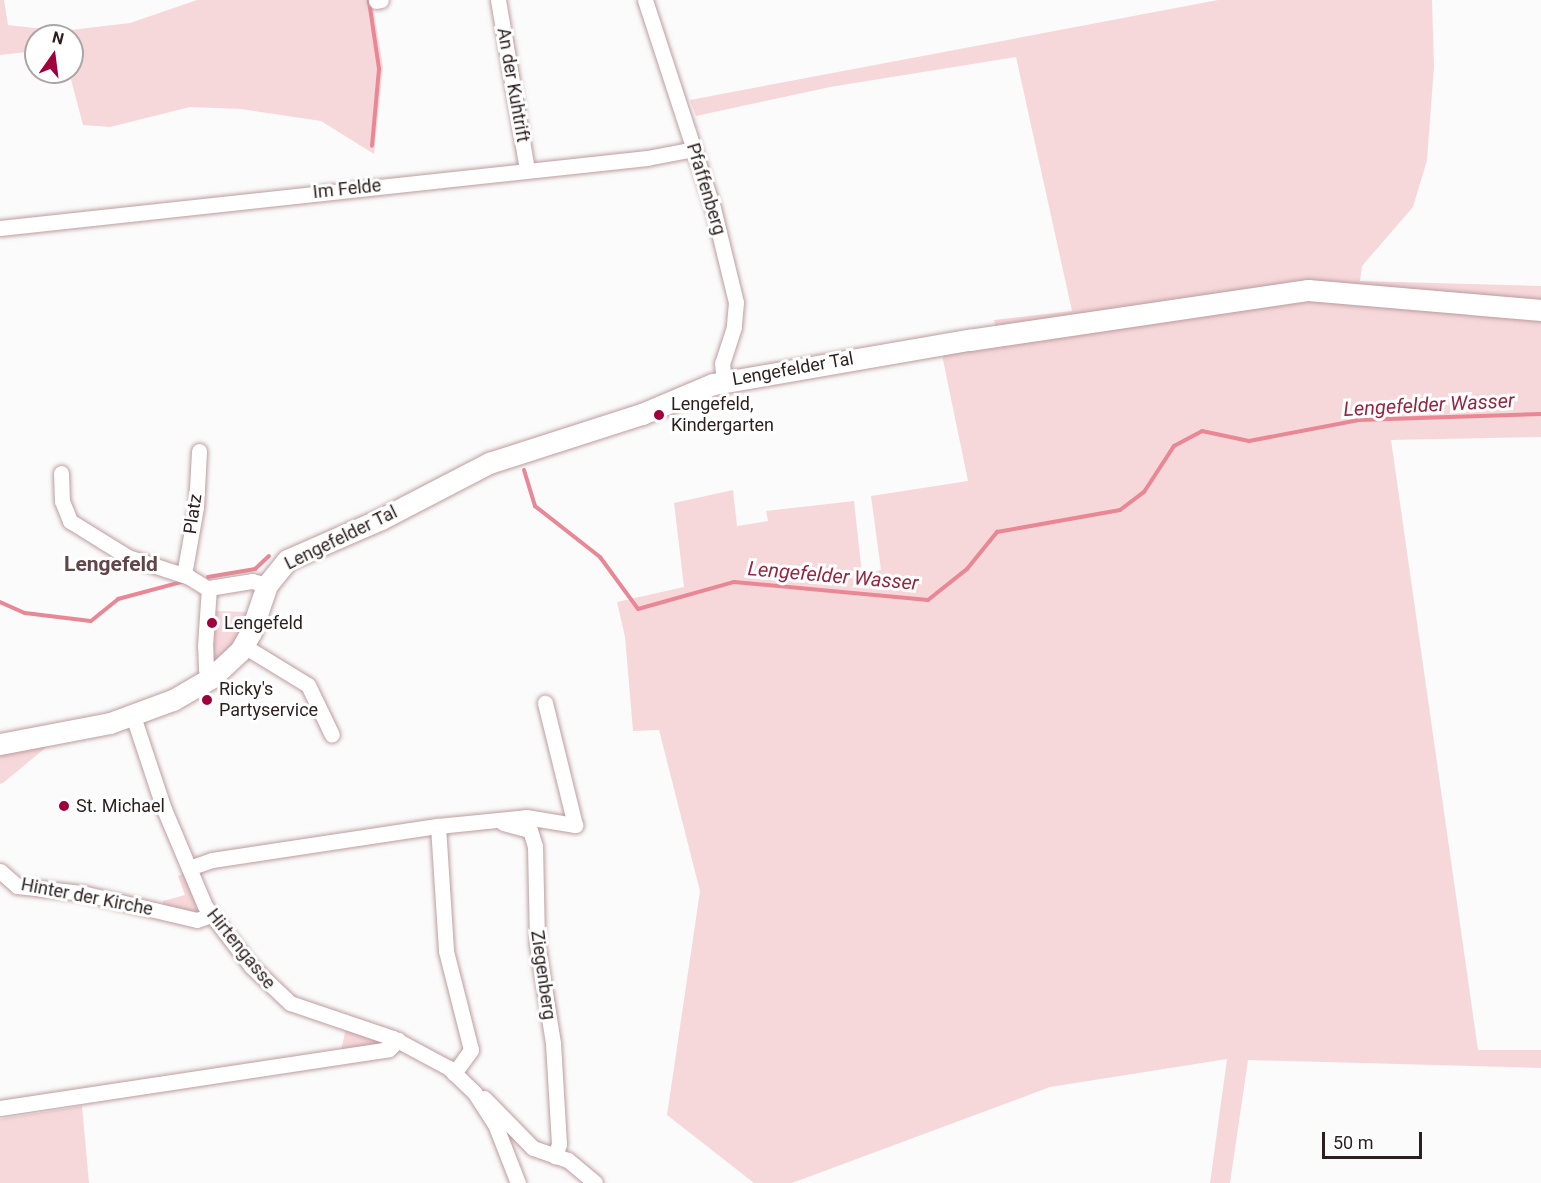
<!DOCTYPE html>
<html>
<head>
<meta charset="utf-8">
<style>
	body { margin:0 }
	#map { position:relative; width:1541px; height:1183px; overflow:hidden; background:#fbfbfb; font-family:Roboto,sans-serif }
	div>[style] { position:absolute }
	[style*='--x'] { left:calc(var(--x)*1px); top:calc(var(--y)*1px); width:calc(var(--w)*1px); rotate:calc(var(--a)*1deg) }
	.green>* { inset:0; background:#f6d8db }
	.stream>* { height:4px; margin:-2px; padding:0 2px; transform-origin:2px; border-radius:2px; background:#e98795 }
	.roads { filter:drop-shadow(0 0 2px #bd9c9f) drop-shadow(0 0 2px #bd9c9f) }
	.street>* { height:15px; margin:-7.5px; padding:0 7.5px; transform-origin:7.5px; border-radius:7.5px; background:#fff }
	.secondary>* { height:21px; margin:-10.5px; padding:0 10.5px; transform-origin:10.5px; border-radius:10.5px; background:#fff }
	.dots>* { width:16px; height:16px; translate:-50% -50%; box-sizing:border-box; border:3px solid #fff; border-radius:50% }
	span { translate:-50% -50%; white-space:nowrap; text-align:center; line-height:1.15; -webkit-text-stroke:6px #fff; paint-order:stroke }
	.street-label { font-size:18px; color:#2c1f20 }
	.poi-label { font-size:18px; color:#2c1f20 }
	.left { translate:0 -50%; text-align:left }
	.water-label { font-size:20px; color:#972541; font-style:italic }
	.quarter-label { font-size:21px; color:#614548; font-weight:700 }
	.north { position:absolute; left:24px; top:24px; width:60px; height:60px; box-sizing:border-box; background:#fff; border:2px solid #aba5a6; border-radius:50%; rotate:14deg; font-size:16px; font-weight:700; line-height:24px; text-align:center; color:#2c1f20 }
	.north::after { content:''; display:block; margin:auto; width:21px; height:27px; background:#a0003b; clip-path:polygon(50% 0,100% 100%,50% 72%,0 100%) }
	.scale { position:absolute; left:1322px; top:1132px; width:100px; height:27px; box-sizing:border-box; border:3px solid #2c1f20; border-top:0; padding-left:8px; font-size:18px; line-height:21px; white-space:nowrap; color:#2c1f20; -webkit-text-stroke:4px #fff; paint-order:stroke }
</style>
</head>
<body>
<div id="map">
	<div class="green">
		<div style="clip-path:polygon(0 0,4px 0,8px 25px,62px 31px,130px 23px,197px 0,372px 0,383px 67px,374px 154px,321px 121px,241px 109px,190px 107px,110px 127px,83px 125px,69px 72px,72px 72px,72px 36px,36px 36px,36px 51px,0 55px)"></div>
		<div style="clip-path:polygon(1218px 0,1432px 0,1434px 66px,1427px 160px,1413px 207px,1362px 266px,1360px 281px,1541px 286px,1541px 437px,1391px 440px,1478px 1050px,1541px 1050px,1541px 1068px,1248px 1060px,1230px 1183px,1210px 1183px,1227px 1059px,1050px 1087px,792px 1183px,754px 1183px,667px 1115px,700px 891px,659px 730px,633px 731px,625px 637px,617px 602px,684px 587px,674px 503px,733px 490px,737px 526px,768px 521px,766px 511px,854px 501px,862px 574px,881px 570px,871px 496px,968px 481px,942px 355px,1001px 346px,994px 320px,1072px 311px,1016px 57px,830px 87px,696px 116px,690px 100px)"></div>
		<div style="clip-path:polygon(213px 611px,249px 612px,235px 642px,214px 664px)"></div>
		<div style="clip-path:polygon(50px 744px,3px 783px,0 784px,0 750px)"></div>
		<div style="clip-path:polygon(184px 873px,200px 913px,162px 907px,163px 901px,185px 895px,178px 876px)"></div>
		<div style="clip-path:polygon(346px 1028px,383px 1041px,383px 1043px,341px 1051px)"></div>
		<div style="clip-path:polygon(82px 1106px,89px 1183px,0 1183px,0 1119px)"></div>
	</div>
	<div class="stream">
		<div style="--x:369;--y:1;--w:69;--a:81.6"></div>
		<div style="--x:379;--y:69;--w:77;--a:95.2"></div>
		<div style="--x:524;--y:470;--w:38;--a:73"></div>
		<div style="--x:535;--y:506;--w:83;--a:38.1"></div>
		<div style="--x:600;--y:557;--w:64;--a:53.8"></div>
		<div style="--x:638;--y:609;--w:100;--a:-15.7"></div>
		<div style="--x:734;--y:582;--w:195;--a:5.3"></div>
		<div style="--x:928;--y:600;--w:50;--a:-38.5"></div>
		<div style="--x:967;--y:569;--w:48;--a:-51"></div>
		<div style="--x:997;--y:532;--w:125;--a:-10.1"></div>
		<div style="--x:1120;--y:510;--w:30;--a:-37"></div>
		<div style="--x:1144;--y:492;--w:55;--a:-56.9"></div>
		<div style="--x:1174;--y:446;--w:32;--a:-28"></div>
		<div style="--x:1202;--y:431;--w:48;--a:12"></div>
		<div style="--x:1249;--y:441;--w:112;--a:-10.8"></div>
		<div style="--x:1359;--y:420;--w:182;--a:-1.9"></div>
		<div style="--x:208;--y:577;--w:48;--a:-9.7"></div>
		<div style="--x:255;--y:569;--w:19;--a:-43"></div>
		<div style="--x:0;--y:602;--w:27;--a:24"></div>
		<div style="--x:25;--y:613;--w:66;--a:6.9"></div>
		<div style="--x:91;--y:621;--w:35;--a:-39"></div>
		<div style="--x:118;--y:599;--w:69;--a:-15"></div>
	</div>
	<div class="roads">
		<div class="street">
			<div style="--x:498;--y:0;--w:172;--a:80.3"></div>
			<div style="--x:645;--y:0;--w:219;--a:71.9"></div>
			<div style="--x:713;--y:208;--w:97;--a:76.3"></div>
			<div style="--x:736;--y:302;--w:25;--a:95"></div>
			<div style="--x:734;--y:327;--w:38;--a:108"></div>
			<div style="--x:722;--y:363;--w:18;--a:84"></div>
			<div style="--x:376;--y:1;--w:5;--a:-11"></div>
			<div style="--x:0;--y:228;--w:651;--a:-6.17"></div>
			<div style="--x:647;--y:158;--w:48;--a:-10.8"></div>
			<div style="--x:61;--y:473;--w:28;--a:88"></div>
			<div style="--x:62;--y:501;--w:22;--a:68"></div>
			<div style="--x:70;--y:521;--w:68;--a:31.8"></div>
			<div style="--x:128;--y:557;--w:64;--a:18.2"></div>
			<div style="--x:189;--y:577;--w:22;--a:32"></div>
			<div style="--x:184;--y:575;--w:69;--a:-80"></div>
			<div style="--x:196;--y:507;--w:56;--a:-86.9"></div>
			<div style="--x:244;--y:646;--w:75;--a:31.4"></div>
			<div style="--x:308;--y:685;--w:55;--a:64.4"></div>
			<div style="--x:211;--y:678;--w:10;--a:-119"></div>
			<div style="--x:206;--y:669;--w:23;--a:-92"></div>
			<div style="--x:205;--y:646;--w:58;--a:-86.1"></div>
			<div style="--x:209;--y:588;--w:44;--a:-9.2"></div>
			<div style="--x:252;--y:581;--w:16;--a:15"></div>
			<div style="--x:133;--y:716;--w:98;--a:71.6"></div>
			<div style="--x:164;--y:809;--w:105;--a:67.1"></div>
			<div style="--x:205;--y:906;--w:76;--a:52.5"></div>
			<div style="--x:251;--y:966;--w:54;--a:43.5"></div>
			<div style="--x:290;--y:1003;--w:109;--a:18.8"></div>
			<div style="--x:393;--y:1038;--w:64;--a:28.2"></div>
			<div style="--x:449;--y:1068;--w:35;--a:44"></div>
			<div style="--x:474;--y:1092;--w:38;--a:57"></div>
			<div style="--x:495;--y:1124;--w:63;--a:68.7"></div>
			<div style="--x:503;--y:823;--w:28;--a:15"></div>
			<div style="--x:530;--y:830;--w:17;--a:73"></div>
			<div style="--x:535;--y:846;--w:97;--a:88.8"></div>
			<div style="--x:537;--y:943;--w:101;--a:80.9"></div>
			<div style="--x:553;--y:1043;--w:101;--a:86.6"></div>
			<div style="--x:559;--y:1144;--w:13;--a:108"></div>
			<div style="--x:438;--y:826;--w:125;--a:86.3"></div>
			<div style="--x:446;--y:951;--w:102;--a:75.8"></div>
			<div style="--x:471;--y:1050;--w:29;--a:126"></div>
			<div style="--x:189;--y:868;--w:24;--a:-19"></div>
			<div style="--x:212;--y:860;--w:229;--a:-8.6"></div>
			<div style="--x:438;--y:826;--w:88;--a:-5.8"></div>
			<div style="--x:526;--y:817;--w:50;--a:9.3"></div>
			<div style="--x:575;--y:825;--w:126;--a:-103.8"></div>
			<div style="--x:0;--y:871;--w:23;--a:41"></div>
			<div style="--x:17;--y:886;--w:65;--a:6.1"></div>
			<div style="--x:82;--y:893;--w:118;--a:13.2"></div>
			<div style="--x:197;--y:920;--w:15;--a:-20"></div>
			<div style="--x:484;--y:1098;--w:70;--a:45.6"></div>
			<div style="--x:533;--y:1148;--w:37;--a:19"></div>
			<div style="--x:568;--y:1160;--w:35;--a:40"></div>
			<div style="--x:0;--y:1108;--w:393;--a:-8.6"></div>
			<div style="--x:389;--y:1049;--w:13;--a:-45"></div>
		</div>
		<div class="secondary">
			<div style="--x:0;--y:744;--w:112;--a:-10.8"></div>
			<div style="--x:110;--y:723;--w:67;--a:-20.1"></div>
			<div style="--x:173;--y:700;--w:44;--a:-30.1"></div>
			<div style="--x:211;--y:678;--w:40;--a:-43"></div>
			<div style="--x:240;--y:651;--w:22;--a:-60"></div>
			<div style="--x:251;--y:632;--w:50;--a:-71.2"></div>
			<div style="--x:267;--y:585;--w:32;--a:-51"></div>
			<div style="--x:287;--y:560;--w:103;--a:-23.6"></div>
			<div style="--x:381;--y:519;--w:122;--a:-27.4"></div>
			<div style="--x:489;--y:463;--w:161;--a:-17.8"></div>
			<div style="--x:642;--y:414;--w:77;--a:-22.9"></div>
			<div style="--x:713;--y:384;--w:260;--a:-9.8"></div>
			<div style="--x:969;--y:340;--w:343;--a:-8.4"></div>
			<div style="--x:1308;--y:290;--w:234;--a:4.9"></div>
		</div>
	</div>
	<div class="dots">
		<div style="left:659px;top:415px;background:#a0003b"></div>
		<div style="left:212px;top:623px;background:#a0003b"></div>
		<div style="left:207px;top:700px;background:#a0003b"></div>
		<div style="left:64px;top:806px;background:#a0003b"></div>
	</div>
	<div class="street-label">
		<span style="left:513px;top:85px;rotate:80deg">An der Kuhtrift</span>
		<span style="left:347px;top:189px;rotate:-6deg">Im Felde</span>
		<span style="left:706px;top:189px;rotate:73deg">Pfaffenberg</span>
		<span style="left:793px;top:369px;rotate:-10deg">Lengefelder Tal</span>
		<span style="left:193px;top:514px;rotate:-82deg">Platz</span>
		<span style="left:341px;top:538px;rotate:-26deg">Lengefelder Tal</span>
		<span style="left:87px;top:897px;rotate:11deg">Hinter der Kirche</span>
		<span style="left:241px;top:949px;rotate:51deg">Hirtengasse</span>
		<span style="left:543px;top:975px;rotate:82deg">Ziegenberg</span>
	</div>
	<div class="poi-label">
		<span class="left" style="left:671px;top:415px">Lengefeld,<br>Kindergarten</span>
		<span class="left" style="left:224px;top:623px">Lengefeld</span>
		<span class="left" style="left:219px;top:700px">Ricky's<br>Partyservice</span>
		<span class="left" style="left:76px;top:806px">St. Michael</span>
	</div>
	<div class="water-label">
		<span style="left:1429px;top:405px;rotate:-3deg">Lengefelder Wasser</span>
		<span style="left:833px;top:576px;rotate:5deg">Lengefelder Wasser</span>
	</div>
	<div class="quarter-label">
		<span style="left:111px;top:564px">Lengefeld</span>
	</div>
	<div class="north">N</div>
	<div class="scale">50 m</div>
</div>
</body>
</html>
